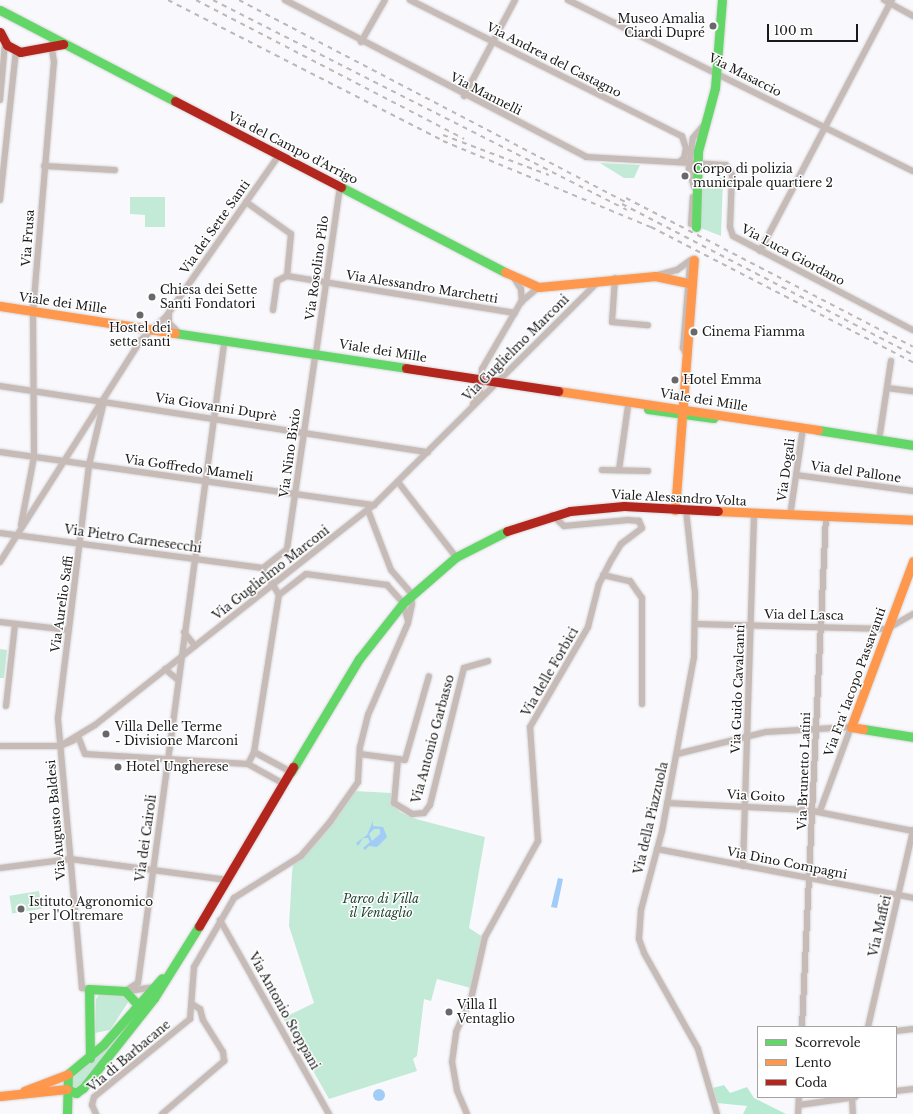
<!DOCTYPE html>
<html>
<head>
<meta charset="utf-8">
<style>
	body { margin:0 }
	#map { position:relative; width:913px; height:1114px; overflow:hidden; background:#f9f9fd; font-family:"Libre Baskerville",serif }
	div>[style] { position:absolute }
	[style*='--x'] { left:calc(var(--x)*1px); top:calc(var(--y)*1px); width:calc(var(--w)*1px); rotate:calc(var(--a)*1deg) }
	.green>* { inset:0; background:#c2ead7; transform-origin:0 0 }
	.forest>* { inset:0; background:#b8ead3 }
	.water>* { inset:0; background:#a1ccf7 }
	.round { border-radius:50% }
	.roads { filter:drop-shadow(0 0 1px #d6d6d8) drop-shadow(0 0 1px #d6d6d8) }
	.street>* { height:6px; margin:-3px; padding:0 3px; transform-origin:3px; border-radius:3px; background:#c6bbb7 }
	.fast>* { height:9px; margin:-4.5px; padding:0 4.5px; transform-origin:4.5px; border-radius:4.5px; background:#63d668 }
	.slow>* { height:9px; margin:-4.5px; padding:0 4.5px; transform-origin:4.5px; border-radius:4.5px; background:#ff974d }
	.jam>* { height:9px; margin:-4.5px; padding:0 4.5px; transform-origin:4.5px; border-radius:4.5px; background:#b3261e }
	.rail>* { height:2px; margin-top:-1px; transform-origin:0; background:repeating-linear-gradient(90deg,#beb8b7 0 5px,transparent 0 10px) }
	.dots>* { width:11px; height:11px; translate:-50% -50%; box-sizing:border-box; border:2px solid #fff; border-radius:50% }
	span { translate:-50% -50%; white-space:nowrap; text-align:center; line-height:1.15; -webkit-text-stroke:3px #fff; paint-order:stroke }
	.poi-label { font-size:12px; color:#1a1a1c }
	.right { translate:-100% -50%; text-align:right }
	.left { translate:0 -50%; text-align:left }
	.street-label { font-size:12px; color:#1a1a1c }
	.park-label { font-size:12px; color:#1e4532; font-style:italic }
	.legend { position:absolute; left:757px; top:1026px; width:140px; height:72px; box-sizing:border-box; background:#fff; border:1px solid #a3a3a4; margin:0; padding:5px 7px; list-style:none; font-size:12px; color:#1a1a1c }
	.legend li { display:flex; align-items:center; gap:8px; height:20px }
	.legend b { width:20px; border:1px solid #a3a3a4 }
	.scale { position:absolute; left:767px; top:24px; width:91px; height:18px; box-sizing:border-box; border:2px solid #1a1a1c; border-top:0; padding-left:5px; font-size:12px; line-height:14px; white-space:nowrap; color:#1a1a1c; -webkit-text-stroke:3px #fff; paint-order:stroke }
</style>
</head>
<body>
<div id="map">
	<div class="green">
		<div style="clip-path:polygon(600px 163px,640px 165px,634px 178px,624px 178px)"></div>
		<div style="clip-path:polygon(719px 172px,723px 180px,721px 236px,698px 227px,701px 179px,718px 180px)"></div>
		<div style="clip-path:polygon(130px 197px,165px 197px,165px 227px,145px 227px,145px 215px,130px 214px)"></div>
		<div style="clip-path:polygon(0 649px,7px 650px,4px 678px,0 678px)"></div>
		<div style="clip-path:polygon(354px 791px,391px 793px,393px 804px,400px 812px,416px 819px,485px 837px,469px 928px,483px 937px,471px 988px,437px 979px,431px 1001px,424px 999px,417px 1056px,413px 1059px,417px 1071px,329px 1099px,283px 1018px,314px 1003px,289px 926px,292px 873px,293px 865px,339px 815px)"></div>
		<div style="left:39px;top:891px;width:18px;height:30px;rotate:81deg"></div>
		<div style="clip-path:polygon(100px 994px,125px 996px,129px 1001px,110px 1030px,95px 1033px,96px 999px)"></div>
		<div style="clip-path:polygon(138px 1012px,81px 1087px,73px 1089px,72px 1077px)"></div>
	</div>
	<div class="forest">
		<div style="clip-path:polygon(724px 1085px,730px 1093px,747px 1087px,754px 1098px,786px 1114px,743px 1114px,747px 1106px,717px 1103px,713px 1088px)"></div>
	</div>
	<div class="water">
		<div style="clip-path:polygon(evenodd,373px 821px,373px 826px,383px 827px,387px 837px,377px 847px,369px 846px,365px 850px,363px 848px,370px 842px,368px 838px,363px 838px,358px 846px,356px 843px,367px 835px,373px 821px,374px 829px,380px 829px,380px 834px,372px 841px,369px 834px,374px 829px)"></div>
		<div style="clip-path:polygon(558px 878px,563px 879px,557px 908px,551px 907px)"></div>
		<div class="round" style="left:373px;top:1089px;width:12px;height:12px"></div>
	</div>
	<div class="roads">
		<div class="street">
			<div style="--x:285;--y:0;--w:339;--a:27.5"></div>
			<div style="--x:586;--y:157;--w:140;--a:3.3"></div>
			<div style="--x:726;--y:165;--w:12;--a:59"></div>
			<div style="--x:732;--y:175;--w:52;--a:92.2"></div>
			<div style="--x:730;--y:227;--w:9;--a:72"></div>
			<div style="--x:733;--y:236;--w:203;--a:27.6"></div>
			<div style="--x:410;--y:0;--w:304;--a:26.6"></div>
			<div style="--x:682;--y:136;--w:13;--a:72"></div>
			<div style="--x:686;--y:148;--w:10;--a:101"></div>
			<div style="--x:684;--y:158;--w:6;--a:141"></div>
			<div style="--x:568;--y:0;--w:385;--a:26.4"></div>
			<div style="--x:884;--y:0;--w:33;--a:29"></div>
			<div style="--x:361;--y:42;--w:48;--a:-60.3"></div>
			<div style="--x:464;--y:96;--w:109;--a:-62"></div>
			<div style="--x:0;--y:100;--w:57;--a:-85"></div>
			<div style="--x:44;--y:166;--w:71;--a:3.2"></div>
			<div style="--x:694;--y:187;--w:19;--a:-106"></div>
			<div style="--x:689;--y:169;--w:31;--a:-83"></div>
			<div style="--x:693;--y:138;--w:17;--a:-50"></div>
			<div style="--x:0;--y:200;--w:150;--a:-83.9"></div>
			<div style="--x:246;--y:202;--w:55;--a:35.4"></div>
			<div style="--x:291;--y:234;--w:42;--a:95.4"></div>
			<div style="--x:287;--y:276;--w:231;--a:9.2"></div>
			<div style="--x:691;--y:224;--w:27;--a:-86"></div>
			<div style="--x:760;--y:251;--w:284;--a:-62.3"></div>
			<div style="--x:658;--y:275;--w:20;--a:-15"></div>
			<div style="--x:677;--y:270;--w:17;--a:-36"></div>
			<div style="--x:514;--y:278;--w:13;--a:58"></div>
			<div style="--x:521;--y:289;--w:13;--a:86"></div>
			<div style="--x:615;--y:278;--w:44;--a:93.9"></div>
			<div style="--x:612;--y:322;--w:36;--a:5"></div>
			<div style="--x:273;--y:310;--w:29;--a:-82"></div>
			<div style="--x:277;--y:281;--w:11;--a:-27"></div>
			<div style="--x:33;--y:311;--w:250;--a:-85.2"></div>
			<div style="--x:54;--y:62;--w:18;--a:-99"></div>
			<div style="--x:169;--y:314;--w:9;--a:90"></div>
			<div style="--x:169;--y:323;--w:13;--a:45"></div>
			<div style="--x:316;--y:353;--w:169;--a:-81.8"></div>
			<div style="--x:686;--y:354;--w:7;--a:-117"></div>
			<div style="--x:683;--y:348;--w:84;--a:-85.2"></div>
			<div style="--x:0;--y:386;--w:433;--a:8.8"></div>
			<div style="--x:887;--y:388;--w:26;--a:7"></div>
			<div style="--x:473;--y:404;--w:14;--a:-60"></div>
			<div style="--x:480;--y:392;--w:23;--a:-85"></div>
			<div style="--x:482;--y:369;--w:78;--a:-59.8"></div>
			<div style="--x:521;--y:302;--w:23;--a:-40"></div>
			<div style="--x:879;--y:440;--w:80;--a:-81.4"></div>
			<div style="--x:0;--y:452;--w:378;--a:8.1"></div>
			<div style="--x:602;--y:470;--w:46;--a:1.2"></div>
			<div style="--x:619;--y:470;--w:65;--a:-82"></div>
			<div style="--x:796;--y:475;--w:118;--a:7.8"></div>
			<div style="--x:398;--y:482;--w:95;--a:52.3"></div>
			<div style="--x:686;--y:510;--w:83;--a:83.8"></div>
			<div style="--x:695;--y:593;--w:64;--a:90.9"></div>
			<div style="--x:694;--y:657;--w:177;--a:100.4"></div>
			<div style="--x:662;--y:831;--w:82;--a:104.9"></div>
			<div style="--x:641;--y:910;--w:29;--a:94"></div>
			<div style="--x:639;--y:939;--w:15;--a:70"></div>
			<div style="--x:644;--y:953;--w:110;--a:60.6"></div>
			<div style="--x:698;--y:1049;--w:68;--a:73.7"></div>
			<div style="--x:790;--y:516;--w:89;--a:-81.6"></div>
			<div style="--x:21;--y:525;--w:69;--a:-79.2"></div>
			<div style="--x:34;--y:457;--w:142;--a:-90.4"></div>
			<div style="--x:0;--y:533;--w:265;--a:7.6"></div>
			<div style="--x:0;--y:562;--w:262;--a:-57.6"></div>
			<div style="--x:140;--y:341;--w:34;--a:-43"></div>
			<div style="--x:165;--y:318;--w:199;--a:-55"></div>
			<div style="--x:263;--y:568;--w:31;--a:-38"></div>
			<div style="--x:287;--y:549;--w:193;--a:-81.7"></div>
			<div style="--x:306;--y:574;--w:82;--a:7.7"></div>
			<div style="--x:387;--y:585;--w:24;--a:48"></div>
			<div style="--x:403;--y:603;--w:18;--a:74"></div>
			<div style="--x:603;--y:575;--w:28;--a:13"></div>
			<div style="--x:630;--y:581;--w:21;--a:55"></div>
			<div style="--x:642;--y:598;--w:106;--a:90"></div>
			<div style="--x:279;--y:595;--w:34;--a:-38"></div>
			<div style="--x:0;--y:622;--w:69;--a:6.6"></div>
			<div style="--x:696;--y:624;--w:191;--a:1.5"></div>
			<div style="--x:887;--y:629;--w:30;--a:-30"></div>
			<div style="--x:184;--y:632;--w:18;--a:52"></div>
			<div style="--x:165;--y:669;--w:17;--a:40"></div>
			<div style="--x:6;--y:706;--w:82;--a:-83.7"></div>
			<div style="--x:78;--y:736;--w:19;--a:69"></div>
			<div style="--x:85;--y:754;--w:163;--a:3.5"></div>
			<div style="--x:0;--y:746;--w:60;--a:0"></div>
			<div style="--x:60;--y:746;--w:15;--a:-23"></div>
			<div style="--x:60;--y:746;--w:41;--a:-31"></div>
			<div style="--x:95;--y:725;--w:355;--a:-38.3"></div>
			<div style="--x:374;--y:505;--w:317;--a:-44.9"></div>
			<div style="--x:254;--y:752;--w:159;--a:-81"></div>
			<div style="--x:279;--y:595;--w:31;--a:-121"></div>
			<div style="--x:360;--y:754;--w:45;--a:7.6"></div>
			<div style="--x:405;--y:760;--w:87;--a:-74.1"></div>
			<div style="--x:677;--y:754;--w:92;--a:-13.9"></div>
			<div style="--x:766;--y:732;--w:85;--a:-3.4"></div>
			<div style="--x:851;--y:727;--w:90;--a:110.3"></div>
			<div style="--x:398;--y:759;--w:44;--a:95.2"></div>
			<div style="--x:394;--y:803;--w:21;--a:31"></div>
			<div style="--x:412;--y:814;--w:12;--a:-5"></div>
			<div style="--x:424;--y:813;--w:10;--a:-53"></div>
			<div style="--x:430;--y:805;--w:141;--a:-76.1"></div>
			<div style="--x:464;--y:668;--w:25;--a:-16"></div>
			<div style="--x:284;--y:784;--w:41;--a:-150.9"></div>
			<div style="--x:248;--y:764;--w:13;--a:-63"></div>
			<div style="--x:254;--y:752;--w:42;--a:28.4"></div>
			<div style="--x:667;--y:803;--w:141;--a:2.8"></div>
			<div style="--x:808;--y:810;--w:107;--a:11.3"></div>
			<div style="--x:657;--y:849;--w:261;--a:10.8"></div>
			<div style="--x:743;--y:866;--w:352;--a:-88.2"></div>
			<div style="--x:0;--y:868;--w:71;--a:-7.3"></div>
			<div style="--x:70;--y:859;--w:159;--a:7.6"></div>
			<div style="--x:220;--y:920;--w:223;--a:60.7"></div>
			<div style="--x:89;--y:989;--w:7;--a:-172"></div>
			<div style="--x:82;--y:988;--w:271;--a:-95.1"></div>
			<div style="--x:58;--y:718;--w:255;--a:-83"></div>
			<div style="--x:89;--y:465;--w:66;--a:-76.8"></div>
			<div style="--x:125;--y:991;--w:15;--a:-32"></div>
			<div style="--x:138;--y:983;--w:645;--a:-82.33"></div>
			<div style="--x:129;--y:991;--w:24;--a:-9"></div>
			<div style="--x:190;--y:1019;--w:52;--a:-85.6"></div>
			<div style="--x:194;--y:967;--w:80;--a:-59.9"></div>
			<div style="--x:234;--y:898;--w:79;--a:-32.1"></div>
			<div style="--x:301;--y:856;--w:45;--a:-49.5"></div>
			<div style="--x:330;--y:822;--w:49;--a:-55"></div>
			<div style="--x:358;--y:782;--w:35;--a:-87"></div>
			<div style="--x:360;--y:747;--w:33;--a:-76"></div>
			<div style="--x:368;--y:715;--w:100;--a:-66.5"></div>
			<div style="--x:408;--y:623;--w:19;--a:-78"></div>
			<div style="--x:412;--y:604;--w:11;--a:-95"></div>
			<div style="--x:411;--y:593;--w:30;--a:-131"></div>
			<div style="--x:391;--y:570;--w:64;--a:-111"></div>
			<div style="--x:802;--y:1027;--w:512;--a:-87.31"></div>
			<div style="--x:868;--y:1027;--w:202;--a:-77.1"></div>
			<div style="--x:896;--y:1031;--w:17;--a:-7"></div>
			<div style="--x:896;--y:1091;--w:17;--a:-7"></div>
			<div style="--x:852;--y:1097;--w:17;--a:87"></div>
			<div style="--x:799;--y:1105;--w:57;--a:-8.1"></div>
			<div style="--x:96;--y:1114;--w:10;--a:-114"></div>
			<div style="--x:92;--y:1105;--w:8;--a:-76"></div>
			<div style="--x:94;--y:1097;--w:124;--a:-39.1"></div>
			<div style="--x:162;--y:1114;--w:82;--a:-40.5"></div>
			<div style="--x:224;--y:1061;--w:9;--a:-96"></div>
			<div style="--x:223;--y:1052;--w:38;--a:-122"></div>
			<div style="--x:203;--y:1020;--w:11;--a:-105"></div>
			<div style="--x:200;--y:1009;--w:9;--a:-148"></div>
			<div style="--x:467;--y:1114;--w:26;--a:-113"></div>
			<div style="--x:457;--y:1090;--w:28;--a:-100"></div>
			<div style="--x:452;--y:1062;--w:30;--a:-82"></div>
			<div style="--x:456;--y:1032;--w:36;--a:-66"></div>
			<div style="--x:471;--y:999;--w:64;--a:-77.3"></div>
			<div style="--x:485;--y:937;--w:110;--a:-61.1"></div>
			<div style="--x:538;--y:841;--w:114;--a:-94"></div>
			<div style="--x:530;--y:727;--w:116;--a:-59.9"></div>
			<div style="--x:588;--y:627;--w:44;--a:-75.7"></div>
			<div style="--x:599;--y:584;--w:28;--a:-63"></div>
			<div style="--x:612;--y:559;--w:17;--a:-59"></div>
			<div style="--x:621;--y:544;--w:26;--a:-37"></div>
			<div style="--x:642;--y:528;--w:8;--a:-113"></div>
			<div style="--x:639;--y:521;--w:11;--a:-175"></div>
			<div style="--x:628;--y:520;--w:64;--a:174.6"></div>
			<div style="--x:564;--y:526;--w:16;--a:-137"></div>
			<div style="--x:798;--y:1114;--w:17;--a:-87"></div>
		</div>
		<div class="fast">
			<div style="--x:0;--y:10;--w:197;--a:27.5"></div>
			<div style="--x:341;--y:187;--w:185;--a:27.4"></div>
			<div style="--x:696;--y:227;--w:76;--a:-88.5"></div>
			<div style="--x:698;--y:151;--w:65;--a:-74.9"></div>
			<div style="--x:715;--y:88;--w:88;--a:-85.5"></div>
			<div style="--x:175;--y:333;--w:234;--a:8.6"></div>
			<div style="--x:648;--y:409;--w:66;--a:7.9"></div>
			<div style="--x:818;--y:430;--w:96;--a:9"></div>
			<div style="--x:863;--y:729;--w:51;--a:9.1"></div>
			<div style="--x:291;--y:772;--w:132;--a:-59"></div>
			<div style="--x:359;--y:659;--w:71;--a:-51.8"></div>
			<div style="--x:403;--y:603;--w:70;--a:-41"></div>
			<div style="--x:456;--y:557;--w:57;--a:-27"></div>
			<div style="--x:90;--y:1058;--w:69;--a:-90.8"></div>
			<div style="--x:89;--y:989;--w:36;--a:3"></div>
			<div style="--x:125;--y:991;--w:22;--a:47"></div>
			<div style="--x:67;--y:1089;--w:10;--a:24"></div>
			<div style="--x:76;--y:1093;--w:9;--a:-36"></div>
			<div style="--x:83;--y:1088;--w:115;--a:-51.7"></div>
			<div style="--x:154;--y:998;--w:85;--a:-58"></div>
			<div style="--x:67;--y:1114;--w:40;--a:-88.6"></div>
			<div style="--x:68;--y:1074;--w:45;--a:-39.6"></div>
			<div style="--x:103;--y:1045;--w:89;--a:-48.6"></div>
		</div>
		<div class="slow">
			<div style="--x:505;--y:272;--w:37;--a:24"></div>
			<div style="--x:539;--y:287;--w:117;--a:-5.4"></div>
			<div style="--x:655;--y:276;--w:38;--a:12"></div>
			<div style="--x:0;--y:306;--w:177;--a:8.8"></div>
			<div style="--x:558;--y:391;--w:263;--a:8.5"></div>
			<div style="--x:675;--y:510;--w:251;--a:-85.7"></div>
			<div style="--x:718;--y:511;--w:195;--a:2.6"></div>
			<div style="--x:863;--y:729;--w:12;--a:-171"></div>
			<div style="--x:851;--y:727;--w:177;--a:-69.5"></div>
			<div style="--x:24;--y:1091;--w:47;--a:-21.1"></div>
			<div style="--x:0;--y:1096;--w:67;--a:-6"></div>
		</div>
		<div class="jam">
			<div style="--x:0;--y:32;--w:15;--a:62"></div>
			<div style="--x:7;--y:45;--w:15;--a:28"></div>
			<div style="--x:20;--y:52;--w:44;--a:-10.5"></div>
			<div style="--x:175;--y:101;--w:187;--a:27.4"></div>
			<div style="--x:406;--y:368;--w:154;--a:8.6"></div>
			<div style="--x:507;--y:531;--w:66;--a:-17.6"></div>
			<div style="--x:570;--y:511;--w:54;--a:-5.3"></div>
			<div style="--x:624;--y:506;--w:94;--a:3"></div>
			<div style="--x:199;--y:926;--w:185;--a:-59.4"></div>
		</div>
	</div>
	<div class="rail">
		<div style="--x:168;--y:0;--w:309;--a:27.1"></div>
		<div style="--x:443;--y:141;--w:225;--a:22.5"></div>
		<div style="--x:651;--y:227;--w:295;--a:27.3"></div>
		<div style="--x:196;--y:0;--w:302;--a:27.4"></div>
		<div style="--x:213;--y:0;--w:464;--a:26.9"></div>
		<div style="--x:239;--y:0;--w:440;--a:27.6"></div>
		<div style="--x:443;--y:135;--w:113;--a:20.7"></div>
		<div style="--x:626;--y:198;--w:323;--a:27.4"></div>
		<div style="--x:622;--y:204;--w:328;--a:27.4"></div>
	</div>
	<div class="dots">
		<div style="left:713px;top:26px;background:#68686b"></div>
		<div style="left:685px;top:176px;background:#68686b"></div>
		<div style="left:152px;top:297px;background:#68686b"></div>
		<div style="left:140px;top:315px;background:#68686b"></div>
		<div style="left:694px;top:332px;background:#68686b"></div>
		<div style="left:675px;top:380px;background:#68686b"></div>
		<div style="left:106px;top:734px;background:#68686b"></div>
		<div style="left:118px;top:767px;background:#68686b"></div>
		<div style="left:21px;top:909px;background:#68686b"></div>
		<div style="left:449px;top:1012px;background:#68686b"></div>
	</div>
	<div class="poi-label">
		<span class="right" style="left:705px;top:26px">Museo Amalia<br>Ciardi Dupré</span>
		<span class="left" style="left:693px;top:176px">Corpo di polizia<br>municipale quartiere 2</span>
		<span class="left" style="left:160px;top:297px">Chiesa dei Sette<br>Santi Fondatori</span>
		<span style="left:140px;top:335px">Hostel dei<br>sette santi</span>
		<span class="left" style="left:702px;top:332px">Cinema Fiamma</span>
		<span class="left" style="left:683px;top:380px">Hotel Emma</span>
		<span class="left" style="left:115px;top:734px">Villa Delle Terme<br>- Divisione Marconi</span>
		<span class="left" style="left:126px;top:767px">Hotel Ungherese</span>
		<span class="left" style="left:29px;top:909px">Istituto Agronomico<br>per l'Oltremare</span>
		<span class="left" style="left:457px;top:1012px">Villa Il<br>Ventaglio</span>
	</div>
	<div class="street-label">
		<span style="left:554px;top:60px;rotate:27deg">Via Andrea del Castagno</span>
		<span style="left:745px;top:75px;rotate:27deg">Via Masaccio</span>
		<span style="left:486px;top:94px;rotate:27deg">Via Mannelli</span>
		<span style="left:293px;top:148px;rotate:27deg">Via del Campo d'Arrigo</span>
		<span style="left:215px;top:227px;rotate:-55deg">Via dei Sette Santi</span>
		<span style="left:28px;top:238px;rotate:-86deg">Via Frusa</span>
		<span style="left:793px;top:255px;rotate:28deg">Via Luca Giordano</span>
		<span style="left:317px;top:268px;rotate:-82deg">Via Rosolino Pilo</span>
		<span style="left:422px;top:287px;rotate:9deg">Via Alessandro Marchetti</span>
		<span style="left:63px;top:303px;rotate:8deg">Viale dei Mille</span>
		<span style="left:516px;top:348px;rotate:-45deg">Via Guglielmo Marconi</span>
		<span style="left:383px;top:351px;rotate:9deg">Viale dei Mille</span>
		<span style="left:704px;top:400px;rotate:9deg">Viale dei Mille</span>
		<span style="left:216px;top:407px;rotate:9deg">Via Giovanni Duprè</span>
		<span style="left:290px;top:453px;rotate:-82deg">Via Nino Bixio</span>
		<span style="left:189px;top:468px;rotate:8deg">Via Goffredo Mameli</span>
		<span style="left:786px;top:470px;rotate:-82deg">Via Dogali</span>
		<span style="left:856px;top:472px;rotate:8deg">Via del Pallone</span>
		<span style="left:679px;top:498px;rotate:3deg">Viale Alessandro Volta</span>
		<span style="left:133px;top:539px;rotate:8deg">Via Pietro Carnesecchi</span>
		<span style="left:271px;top:573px;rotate:-38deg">Via Guglielmo Marconi</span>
		<span style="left:62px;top:604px;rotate:-82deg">Via Aurelio Saffi</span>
		<span style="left:804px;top:615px;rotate:1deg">Via del Lasca</span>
		<span style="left:550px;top:672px;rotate:-60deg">Via delle Forbici</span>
		<span style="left:855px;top:682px;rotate:-70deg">Via Fra' Iacopo Passavanti</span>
		<span style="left:738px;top:689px;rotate:-88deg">Via Guido Cavalcanti</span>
		<span style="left:433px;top:739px;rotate:-75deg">Via Antonio Garbasso</span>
		<span style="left:804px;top:771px;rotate:-88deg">Via Brunetto Latini</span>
		<span style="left:756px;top:796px;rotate:3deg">Via Goito</span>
		<span style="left:651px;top:818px;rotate:-77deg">Via della Piazzuola</span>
		<span style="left:56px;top:820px;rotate:-95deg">Via Augusto Baldesi</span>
		<span style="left:146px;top:838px;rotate:-82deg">Via dei Cairoli</span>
		<span style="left:787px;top:863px;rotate:11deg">Via Dino Compagni</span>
		<span style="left:880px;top:926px;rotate:-77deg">Via Maffei</span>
		<span style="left:284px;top:1011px;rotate:61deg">Via Antonio Stoppani</span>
		<span style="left:129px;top:1056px;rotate:-40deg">Via di Barbacane</span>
	</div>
	<div class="park-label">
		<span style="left:381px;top:906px">Parco di Villa<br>il Ventaglio</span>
	</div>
	<ul class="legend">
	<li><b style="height:5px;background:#63d668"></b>Scorrevole</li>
	<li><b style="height:5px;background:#ff974d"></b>Lento</li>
	<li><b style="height:5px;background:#b3261e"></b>Coda</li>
	</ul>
	<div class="scale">100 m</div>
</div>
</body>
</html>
